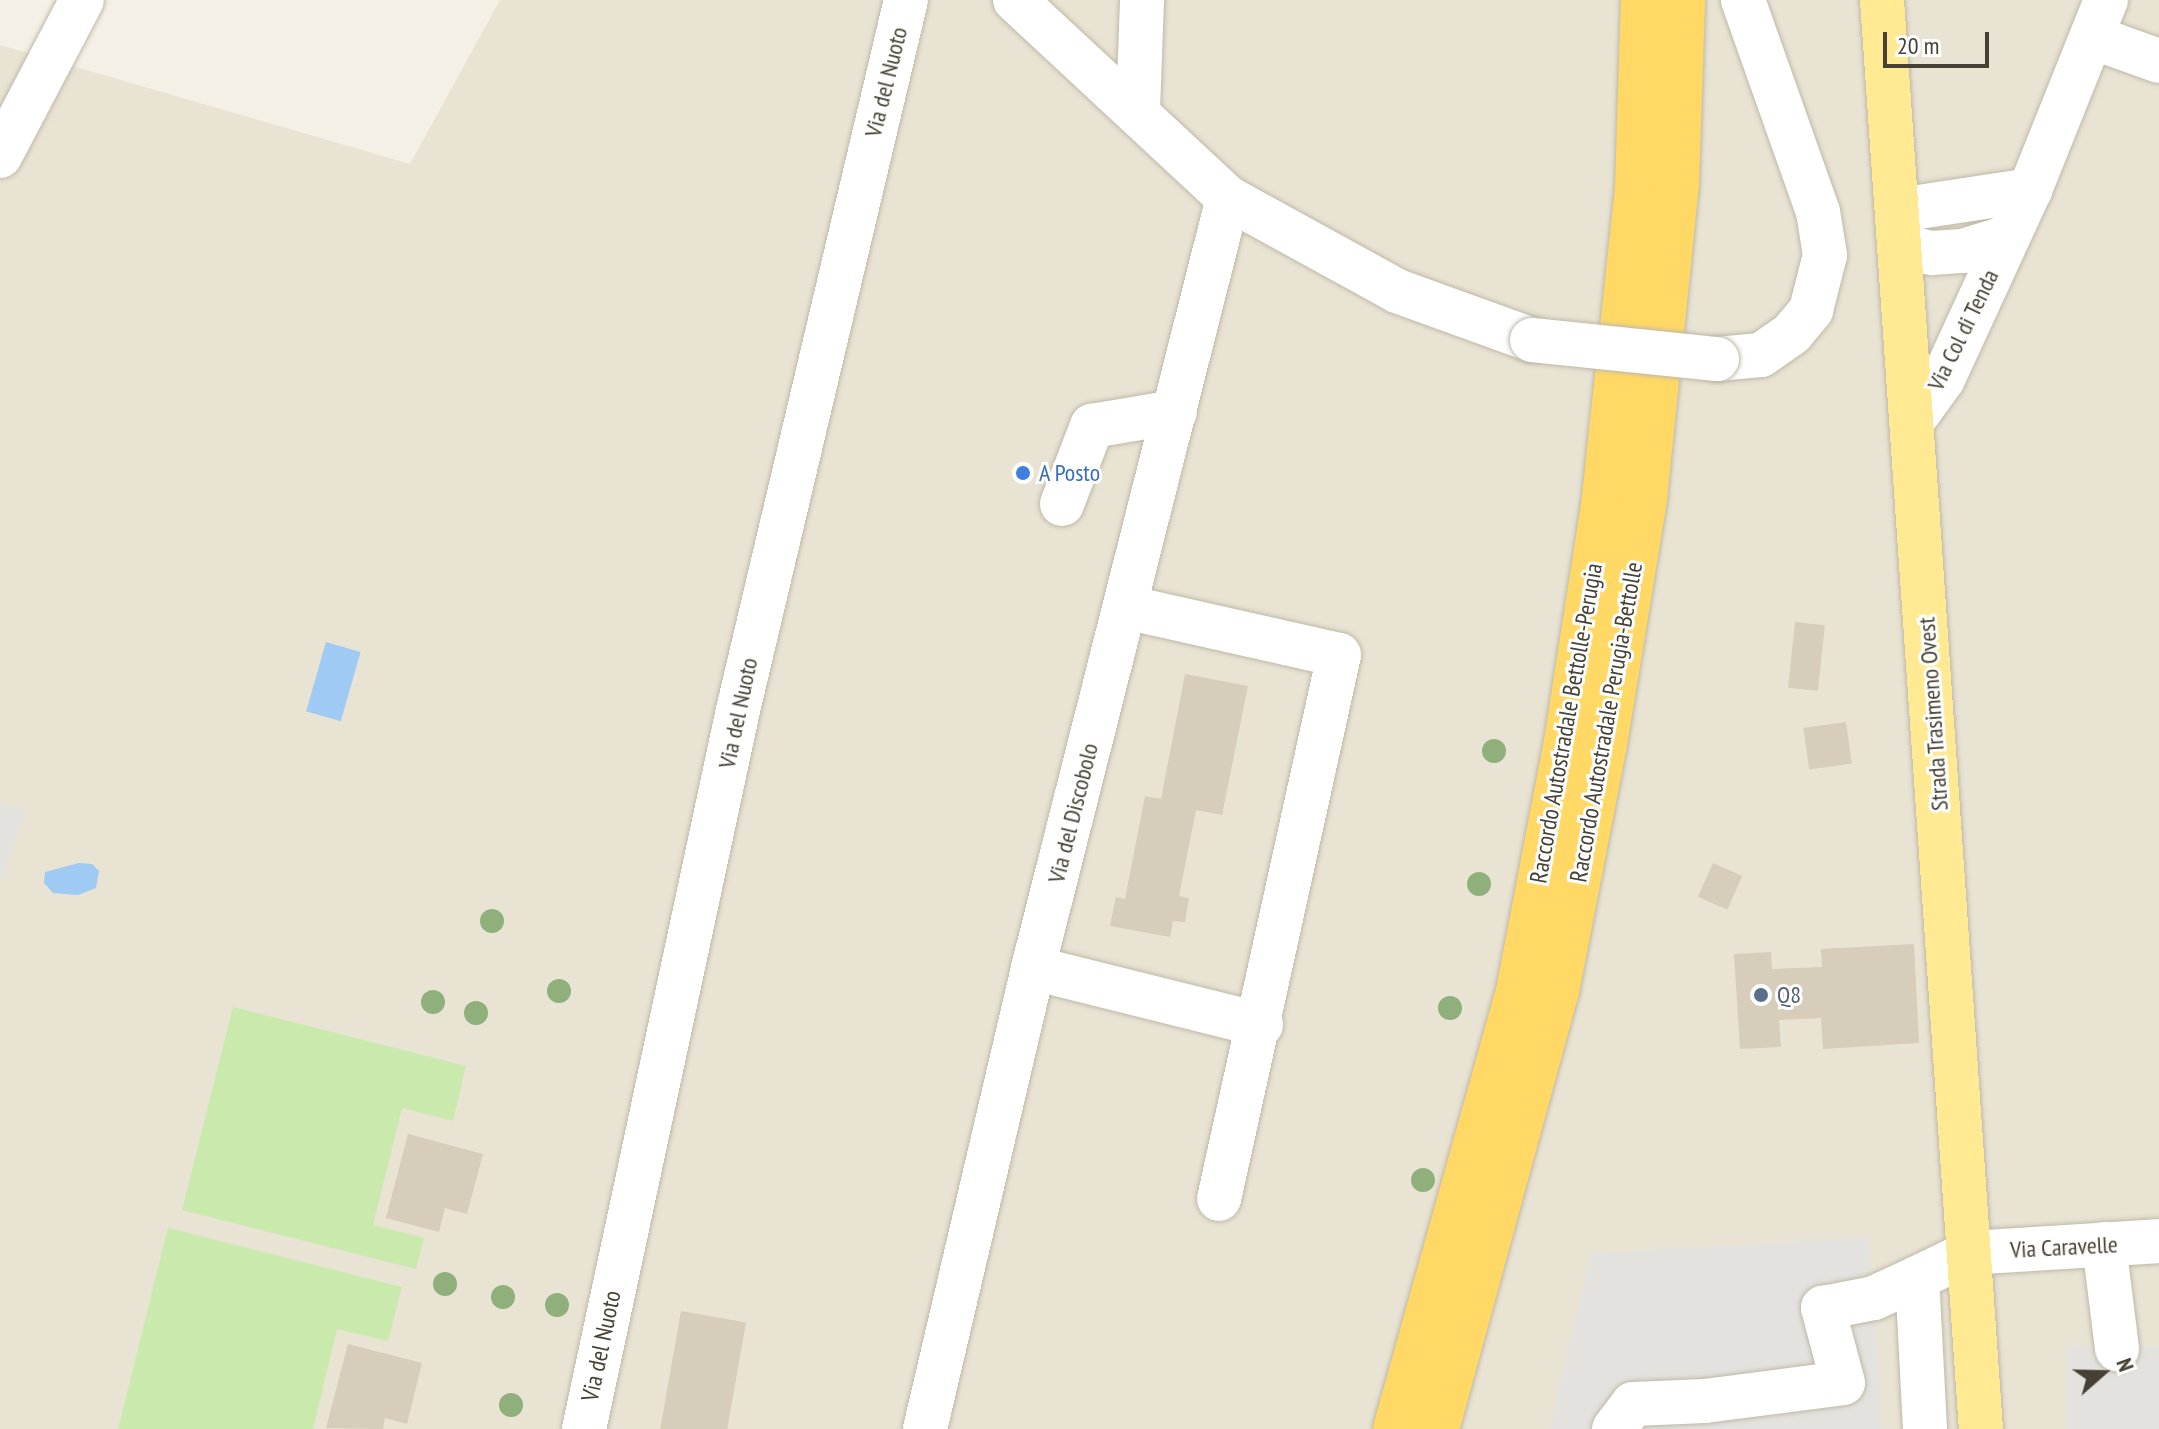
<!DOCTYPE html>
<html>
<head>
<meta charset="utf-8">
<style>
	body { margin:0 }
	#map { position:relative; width:2159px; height:1429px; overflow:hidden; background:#f4f0e5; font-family:"PT Sans Narrow",sans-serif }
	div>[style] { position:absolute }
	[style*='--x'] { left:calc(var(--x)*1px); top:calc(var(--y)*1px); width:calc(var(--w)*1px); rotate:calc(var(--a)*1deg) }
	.residential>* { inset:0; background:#e8e3d3 }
	.green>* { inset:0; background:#c9eaac }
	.parking>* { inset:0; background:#e4e2de; transform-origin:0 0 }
	.water>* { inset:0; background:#9ecaf4; transform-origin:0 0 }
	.building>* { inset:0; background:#d6cdba; transform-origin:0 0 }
	.roads { filter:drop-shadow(0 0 2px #bfb9a8) drop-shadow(0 0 2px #bfb9a8) }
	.minor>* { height:44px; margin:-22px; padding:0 22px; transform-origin:22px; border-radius:22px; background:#fff }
	.major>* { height:44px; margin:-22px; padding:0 22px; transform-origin:22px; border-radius:22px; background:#ffe993 }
	.highway>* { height:44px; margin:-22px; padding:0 22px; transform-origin:22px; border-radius:22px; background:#ffd865 }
	.bridges { filter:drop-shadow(0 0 2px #bfb9a8) drop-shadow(0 0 2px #bfb9a8) }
	.minor-bridge>* { height:44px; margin:-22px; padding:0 22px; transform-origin:22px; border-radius:22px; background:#fff }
	.trees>* { width:24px; height:24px; margin:-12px; border-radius:50%; background:#90b07b }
	.dots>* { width:22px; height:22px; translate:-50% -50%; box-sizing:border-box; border:4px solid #fff; border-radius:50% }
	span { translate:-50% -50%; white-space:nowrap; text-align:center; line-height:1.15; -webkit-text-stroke:6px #fff; paint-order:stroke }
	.street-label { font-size:24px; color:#464134 }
	.shop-label { font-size:24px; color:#366cbe }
	.left { translate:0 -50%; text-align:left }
	.service-label { font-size:24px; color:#4e5e75 }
	.north { position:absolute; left:2063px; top:1333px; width:80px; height:80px; -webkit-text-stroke:6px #fff; paint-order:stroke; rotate:70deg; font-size:22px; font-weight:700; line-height:32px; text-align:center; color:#464134 }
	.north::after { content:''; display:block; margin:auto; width:28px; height:36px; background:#464134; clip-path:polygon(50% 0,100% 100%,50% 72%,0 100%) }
	.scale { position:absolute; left:1883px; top:32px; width:106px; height:36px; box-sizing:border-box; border:4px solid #464134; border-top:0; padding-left:10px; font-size:24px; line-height:28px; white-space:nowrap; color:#464134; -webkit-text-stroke:6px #fff; paint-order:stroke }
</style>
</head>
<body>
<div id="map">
	<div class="residential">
		<div style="clip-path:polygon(500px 0,2159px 0,2159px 1429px,0 1429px,0 45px,410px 164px)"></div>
	</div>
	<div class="green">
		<div style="clip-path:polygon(233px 1007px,466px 1066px,453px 1121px,402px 1108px,373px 1225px,424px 1238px,416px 1269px,182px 1210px)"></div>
		<div style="clip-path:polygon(168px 1228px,402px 1287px,388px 1341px,337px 1329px,313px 1429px,118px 1429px)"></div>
	</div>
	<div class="parking">
		<div style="clip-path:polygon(0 803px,27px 810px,0 884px)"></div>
		<div style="clip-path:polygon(1869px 1238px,1882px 1429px,1550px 1429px,1591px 1253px)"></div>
		<div style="left:2159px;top:1346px;width:83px;height:92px;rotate:90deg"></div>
	</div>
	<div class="water">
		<div style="left:326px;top:642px;width:36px;height:72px;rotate:16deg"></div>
		<div style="clip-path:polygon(79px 863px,92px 864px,99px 871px,96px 888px,78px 895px,53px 893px,44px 883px,45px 872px)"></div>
	</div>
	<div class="building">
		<div style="left:1795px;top:622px;width:30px;height:66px;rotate:6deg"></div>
		<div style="clip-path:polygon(1185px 674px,1248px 686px,1222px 815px,1196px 810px,1179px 896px,1189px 898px,1185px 922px,1173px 921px,1170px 937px,1110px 926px,1116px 897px,1125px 899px,1145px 796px,1161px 799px)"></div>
		<div style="left:1846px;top:722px;width:42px;height:43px;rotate:82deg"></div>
		<div style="left:1713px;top:863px;width:32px;height:37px;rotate:24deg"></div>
		<div style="clip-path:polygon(1914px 944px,1919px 1043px,1823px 1049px,1821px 1018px,1779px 1020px,1781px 1047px,1740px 1049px,1734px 954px,1771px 952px,1772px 969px,1822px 967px,1821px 949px)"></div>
		<div style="clip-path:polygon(408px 1134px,483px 1154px,467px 1214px,445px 1208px,439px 1232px,386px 1218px)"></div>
		<div style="left:681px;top:1311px;width:66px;height:120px;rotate:10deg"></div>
		<div style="clip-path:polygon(348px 1344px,422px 1363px,407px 1424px,385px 1418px,383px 1429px,326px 1428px)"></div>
	</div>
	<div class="roads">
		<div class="minor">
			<div style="--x:1015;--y:0;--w:291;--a:42.9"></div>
			<div style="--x:1228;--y:198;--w:193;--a:28.8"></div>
			<div style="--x:1397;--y:291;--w:144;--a:19.9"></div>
			<div style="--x:2092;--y:37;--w:71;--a:19.7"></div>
			<div style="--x:1138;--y:110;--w:110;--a:-87.9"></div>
			<div style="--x:0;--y:156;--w:176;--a:-62.3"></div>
			<div style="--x:1899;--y:210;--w:133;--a:-8.7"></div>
			<div style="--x:1903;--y:246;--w:30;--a:14"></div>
			<div style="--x:1932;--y:253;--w:31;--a:-4"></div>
			<div style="--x:1963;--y:251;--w:47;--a:-17.3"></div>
			<div style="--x:1717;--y:359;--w:44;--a:-5.2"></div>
			<div style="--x:1761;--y:355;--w:38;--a:-35"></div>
			<div style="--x:1792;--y:333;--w:30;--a:-50"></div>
			<div style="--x:1811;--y:310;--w:57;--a:-75.7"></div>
			<div style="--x:1825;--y:255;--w:44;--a:-99.2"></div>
			<div style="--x:1818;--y:212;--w:225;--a:-109.5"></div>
			<div style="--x:1914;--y:419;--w:49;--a:-54.1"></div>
			<div style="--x:1943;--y:379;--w:208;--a:-65.3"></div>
			<div style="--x:2030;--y:190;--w:205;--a:-68.2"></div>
			<div style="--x:1062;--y:504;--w:84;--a:-69"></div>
			<div style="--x:1092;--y:426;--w:84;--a:-9.6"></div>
			<div style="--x:1126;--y:607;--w:218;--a:12.7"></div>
			<div style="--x:1339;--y:655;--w:557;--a:102.44"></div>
			<div style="--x:1033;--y:968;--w:235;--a:14"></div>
			<div style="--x:2104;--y:1244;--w:106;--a:82.9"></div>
			<div style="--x:584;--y:1429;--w:735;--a:-77.91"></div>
			<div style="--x:738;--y:710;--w:730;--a:-76.69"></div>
			<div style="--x:925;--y:1429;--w:473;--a:-76.8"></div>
			<div style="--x:1033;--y:968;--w:794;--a:-75.79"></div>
			<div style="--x:1614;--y:1429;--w:31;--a:-53"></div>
			<div style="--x:1633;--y:1404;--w:72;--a:-2.4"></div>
			<div style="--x:1705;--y:1401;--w:139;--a:-7.4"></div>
			<div style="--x:1843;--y:1383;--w:78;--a:-104.9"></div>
			<div style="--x:1823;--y:1308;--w:52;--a:-11.1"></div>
			<div style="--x:1874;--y:1298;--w:47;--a:-24.9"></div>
			<div style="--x:1925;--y:1429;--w:151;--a:-93"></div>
			<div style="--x:1917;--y:1278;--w:58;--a:-25.7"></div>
			<div style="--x:1969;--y:1253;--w:190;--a:-3.6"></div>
		</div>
		<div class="major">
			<div style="--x:1882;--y:0;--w:1432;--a:86.04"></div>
		</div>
		<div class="highway">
			<div style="--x:1395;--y:1429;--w:455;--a:-74.3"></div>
			<div style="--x:1518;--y:991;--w:254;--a:-79.1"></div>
			<div style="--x:1566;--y:742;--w:239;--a:-81.1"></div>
			<div style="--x:1603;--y:506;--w:321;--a:-83.9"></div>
			<div style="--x:1637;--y:187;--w:187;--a:-88.2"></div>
			<div style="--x:1437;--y:1429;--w:454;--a:-74.7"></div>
			<div style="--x:1557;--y:991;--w:252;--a:-79"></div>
			<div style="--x:1605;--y:744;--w:248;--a:-80.7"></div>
			<div style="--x:1645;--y:499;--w:316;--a:-84.2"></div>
			<div style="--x:1677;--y:185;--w:185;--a:-88.1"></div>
		</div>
	</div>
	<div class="bridges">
		<div class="minor-bridge">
			<div style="--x:1532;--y:340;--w:186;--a:5.9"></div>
		</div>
	</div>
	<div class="trees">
		<div style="left:1494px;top:751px"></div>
		<div style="left:1479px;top:884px"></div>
		<div style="left:492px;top:921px"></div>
		<div style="left:559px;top:991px"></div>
		<div style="left:433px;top:1002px"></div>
		<div style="left:1450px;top:1008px"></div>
		<div style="left:476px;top:1013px"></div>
		<div style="left:1423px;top:1180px"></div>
		<div style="left:445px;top:1284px"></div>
		<div style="left:503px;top:1297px"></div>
		<div style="left:557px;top:1305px"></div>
		<div style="left:511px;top:1405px"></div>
	</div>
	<div class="dots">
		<div style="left:1023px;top:473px;background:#3f7fe0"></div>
		<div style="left:1761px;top:995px;background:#5c6f8a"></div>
	</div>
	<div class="street-label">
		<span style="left:886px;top:82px;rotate:-76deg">Via del Nuoto</span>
		<span style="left:1963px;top:330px;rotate:-64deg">Via Col di Tenda</span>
		<span style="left:738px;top:713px;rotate:-78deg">Via del Nuoto</span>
		<span style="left:1933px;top:714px;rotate:-94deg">Strada Trasimeno Ovest</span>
		<span style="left:1606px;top:722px;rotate:-80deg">Raccordo Autostradale Perugia-Bettolle</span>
		<span style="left:1566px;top:723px;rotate:-80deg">Raccordo Autostradale Bettolle-Perugia</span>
		<span style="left:1073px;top:813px;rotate:-76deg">Via del Discobolo</span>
		<span style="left:2064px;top:1247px;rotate:-3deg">Via Caravelle</span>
		<span style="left:601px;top:1346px;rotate:-78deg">Via del Nuoto</span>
	</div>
	<div class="shop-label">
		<span class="left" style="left:1039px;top:473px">A Posto</span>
	</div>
	<div class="service-label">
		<span class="left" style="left:1777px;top:995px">Q8</span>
	</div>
	<div class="north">N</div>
	<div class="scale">20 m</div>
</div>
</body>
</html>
